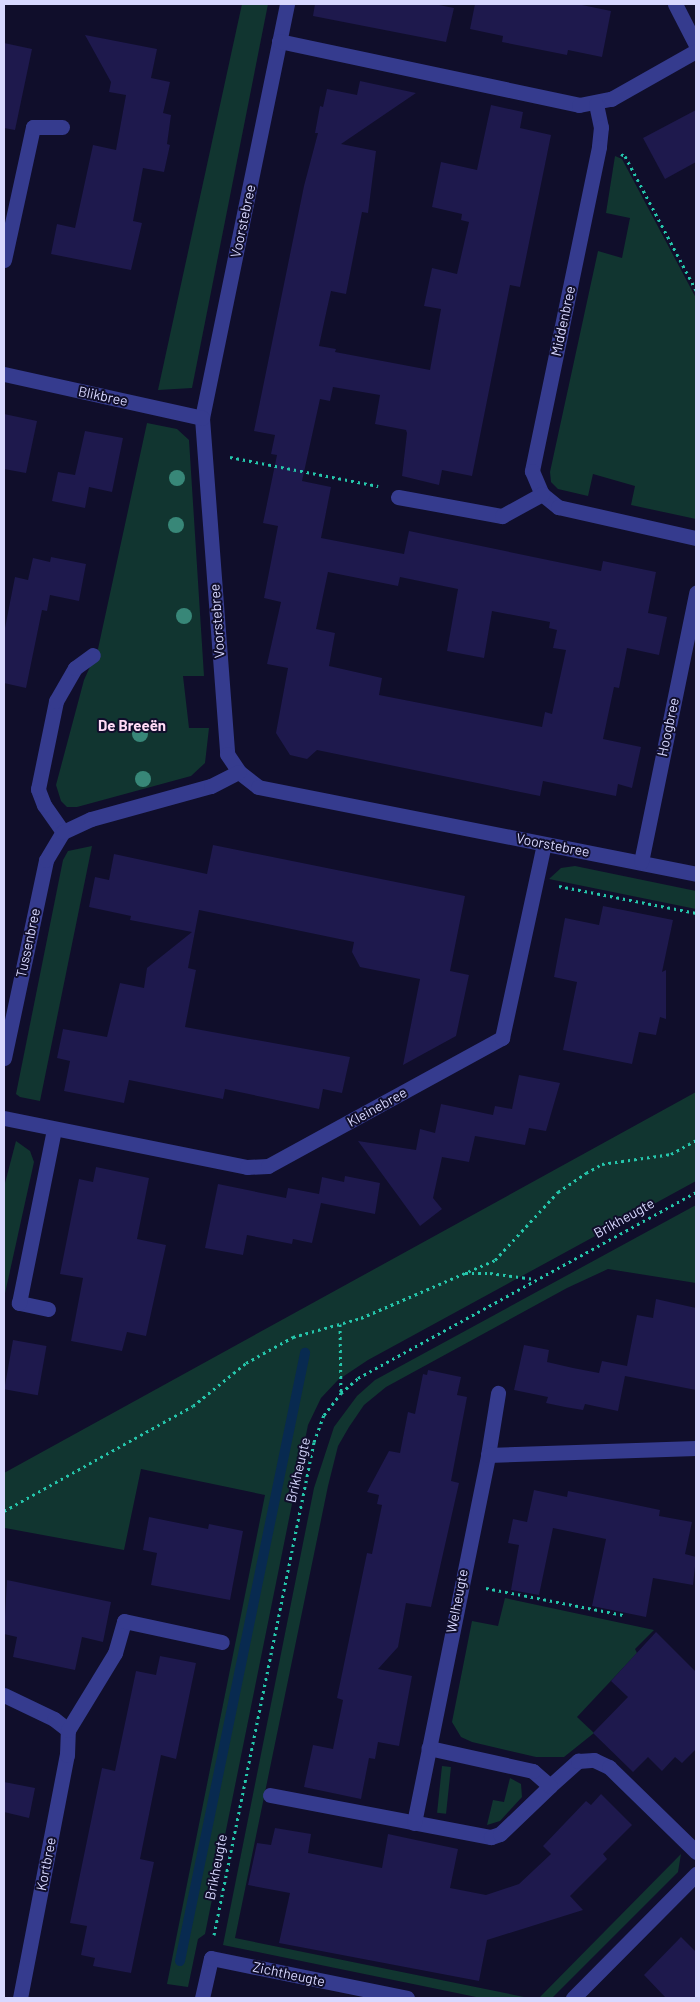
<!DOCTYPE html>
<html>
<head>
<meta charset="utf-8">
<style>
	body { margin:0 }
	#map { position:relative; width:700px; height:2002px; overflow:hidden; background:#100e2b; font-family:Barlow,sans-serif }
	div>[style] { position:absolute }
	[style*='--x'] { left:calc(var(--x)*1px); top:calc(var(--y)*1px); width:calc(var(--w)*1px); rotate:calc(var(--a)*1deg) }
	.green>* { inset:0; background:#113530; transform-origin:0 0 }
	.stream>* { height:10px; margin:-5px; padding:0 5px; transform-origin:5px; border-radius:5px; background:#082a50 }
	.building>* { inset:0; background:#1e194d; transform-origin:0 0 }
	.path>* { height:3px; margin-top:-1.5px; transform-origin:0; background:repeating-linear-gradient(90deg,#25c6ab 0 2.5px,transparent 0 6.5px) }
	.minor>* { height:15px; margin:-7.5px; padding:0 7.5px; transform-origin:7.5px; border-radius:7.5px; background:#353b8e }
	.trees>* { width:16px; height:16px; margin:-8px; border-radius:50%; background:#388778 }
	span { translate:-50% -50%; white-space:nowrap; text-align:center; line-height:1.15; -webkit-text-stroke:4px #100e2b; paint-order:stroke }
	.street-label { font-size:14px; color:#d8d8ff }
	.neighbourhood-label { font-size:15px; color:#ffdaf5; font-weight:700 }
	.frame { position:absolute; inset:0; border:5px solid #d8d8ff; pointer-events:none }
</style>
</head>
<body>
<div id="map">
	<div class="green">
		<div style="clip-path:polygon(242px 4px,268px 4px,192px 388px,158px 390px)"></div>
		<div style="clip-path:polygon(615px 156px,622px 159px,696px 298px,696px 519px,631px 505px,635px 486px,593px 474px,588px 496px,558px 489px,551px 482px,550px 472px,598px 251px,622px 258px,630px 218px,606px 213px)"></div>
		<div style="clip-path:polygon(147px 423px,177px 429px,189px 440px,204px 676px,183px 676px,189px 728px,209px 728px,205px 763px,191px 776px,77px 807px,67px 807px,61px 801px,56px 785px,84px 680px,98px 649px)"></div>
		<div style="clip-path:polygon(92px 846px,40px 1101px,20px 1097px,16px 1094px,63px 860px,68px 851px)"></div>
		<div style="clip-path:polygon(575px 866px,696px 891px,696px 909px,549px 879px,561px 868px)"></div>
		<div style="clip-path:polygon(696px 1092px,696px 1181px,368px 1360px,338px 1380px,321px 1398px,308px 1425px,205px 1934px,198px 1939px,188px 1987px,167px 1984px,265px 1495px,141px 1469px,124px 1550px,5px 1528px,4px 1537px,4px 1473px)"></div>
		<div style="clip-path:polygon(16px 1141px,30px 1151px,34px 1162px,4px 1298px,4px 1187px)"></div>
		<div style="clip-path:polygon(696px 1205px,696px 1283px,608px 1269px,567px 1288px,386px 1387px,364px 1405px,349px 1427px,338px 1446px,328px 1486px,235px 1938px,529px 1998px,481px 1998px,223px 1945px,314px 1488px,334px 1427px,357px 1396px,375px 1380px)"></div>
		<div style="clip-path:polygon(505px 1598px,654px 1630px,635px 1649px,637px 1653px,577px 1717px,594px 1733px,564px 1757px,536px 1757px,472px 1742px,461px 1737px,452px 1722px,472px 1621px,498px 1626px)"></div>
		<div style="left:442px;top:1766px;width:9px;height:47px;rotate:6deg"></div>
		<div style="clip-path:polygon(510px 1778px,521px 1784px,522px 1797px,500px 1821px,487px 1825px,493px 1800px,504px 1802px)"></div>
		<div style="clip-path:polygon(681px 1854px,678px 1872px,552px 1998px,539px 1998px)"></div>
	</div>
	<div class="stream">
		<div style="--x:180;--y:1961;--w:621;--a:-78.38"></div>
	</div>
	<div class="building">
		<div style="clip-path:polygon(315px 4px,434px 4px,454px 8px,446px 42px,313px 16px)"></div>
		<div style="clip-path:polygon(475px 4px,577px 4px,611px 11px,602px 57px,568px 50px,567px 55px,502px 42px,503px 36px,470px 29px)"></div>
		<div style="clip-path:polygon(85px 35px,157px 49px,151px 78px,170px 82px,163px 113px,171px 115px,167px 144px,170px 145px,164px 172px,143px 168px,133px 221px,142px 223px,131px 270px,51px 254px,57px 224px,75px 228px,93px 145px,116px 150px,126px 95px,109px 92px,111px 82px)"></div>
		<div style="clip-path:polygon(4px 43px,32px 49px,15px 130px,4px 128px)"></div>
		<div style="clip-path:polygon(evenodd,360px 81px,416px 93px,341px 144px,376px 151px,368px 213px,362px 212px,346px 294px,331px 291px,325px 318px,319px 346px,336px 349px,335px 352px,430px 370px,441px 309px,424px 306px,432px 268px,457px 274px,469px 222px,461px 220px,462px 214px,432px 207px,441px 162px,477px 170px,491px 105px,523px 112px,520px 128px,551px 135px,520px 287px,510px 285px,472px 476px,442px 470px,439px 485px,402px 476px,407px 433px,406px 430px,375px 424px,380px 395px,333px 387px,330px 401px,320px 399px,302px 481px,331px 487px,321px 538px,404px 554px,409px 531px,601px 571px,603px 561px,656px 572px,648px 613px,667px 617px,659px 655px,627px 648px,619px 688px,614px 687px,603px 739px,641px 747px,632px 788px,618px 784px,616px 796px,543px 781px,540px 796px,317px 750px,307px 759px,290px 755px,276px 733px,288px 668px,267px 664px,281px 602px,264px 598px,278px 526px,263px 523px,277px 455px,271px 454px,275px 435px,254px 431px,304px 186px,318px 133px,315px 133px,320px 106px,323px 107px,327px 89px,357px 95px,360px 81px,328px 572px,398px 586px,400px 577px,458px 589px,447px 651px,484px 658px,492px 611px,550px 622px,549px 628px,557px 630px,553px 648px,566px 650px,552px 714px,545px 712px,542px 727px,379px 695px,382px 678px,329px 666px,335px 633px,316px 629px,328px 572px)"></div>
		<div style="clip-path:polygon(696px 110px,696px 162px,665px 179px,643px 138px)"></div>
		<div style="clip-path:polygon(4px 414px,37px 421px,26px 473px,4px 469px)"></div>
		<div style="clip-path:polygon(85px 431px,123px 438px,112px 492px,89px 487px,85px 508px,52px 501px,58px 472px,75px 475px)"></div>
		<div style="clip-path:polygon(51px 557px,86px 564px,79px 601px,50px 595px,47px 611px,42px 610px,26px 688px,4px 683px,4px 633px,15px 577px,28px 580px,33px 558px,50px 562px)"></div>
		<div style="clip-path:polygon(213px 845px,465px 896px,450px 971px,469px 975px,456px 1036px,403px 1065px,420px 979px,360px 967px,352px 952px,354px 942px,199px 910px,188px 968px,196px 970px,185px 1027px,350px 1057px,342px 1093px,323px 1089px,319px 1109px,225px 1089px,223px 1099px,129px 1080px,124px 1103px,64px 1091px,70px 1061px,57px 1058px,63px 1029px,107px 1037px,120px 983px,144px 988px,147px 968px,192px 932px,130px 920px,131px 916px,89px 907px,95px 877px,109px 880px,114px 854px,207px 874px)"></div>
		<div style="clip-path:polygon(603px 906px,673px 920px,662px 972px,666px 970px,666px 1019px,660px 1017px,656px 1035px,639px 1032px,632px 1064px,563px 1050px,577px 982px,554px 977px,565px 918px,599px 925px)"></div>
		<div style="clip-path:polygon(519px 1075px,560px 1083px,546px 1131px,529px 1128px,525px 1145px,475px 1136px,469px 1162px,442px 1157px,433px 1198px,442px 1209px,420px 1226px,358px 1141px,416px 1150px,420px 1129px,435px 1133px,441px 1104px,493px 1115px,495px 1106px,512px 1109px)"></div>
		<div style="clip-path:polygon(96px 1167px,149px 1178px,137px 1239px,166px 1245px,146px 1336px,127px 1332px,122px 1351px,71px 1341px,83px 1278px,60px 1274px,79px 1179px,93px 1182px)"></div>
		<div style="clip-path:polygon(345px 1176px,380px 1183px,375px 1214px,321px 1203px,312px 1243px,293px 1239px,292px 1244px,247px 1235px,243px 1255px,205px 1248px,218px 1184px,286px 1198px,288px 1188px,319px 1194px,322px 1177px,344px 1182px)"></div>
		<div style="clip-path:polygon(656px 1299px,696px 1308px,696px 1390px,625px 1376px,618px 1411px,585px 1404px,583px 1410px,565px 1407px,546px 1403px,548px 1397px,514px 1390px,524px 1345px,549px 1350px,547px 1362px,573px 1368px,599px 1373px,602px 1361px,627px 1366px,637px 1315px,653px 1318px)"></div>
		<div style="left:13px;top:1340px;width:34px;height:50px;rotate:10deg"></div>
		<div style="clip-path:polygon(428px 1370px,461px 1377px,457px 1395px,467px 1397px,451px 1481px,459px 1483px,431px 1607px,406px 1603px,398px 1647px,378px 1669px,412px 1676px,399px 1746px,378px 1742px,375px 1759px,369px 1758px,361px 1799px,304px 1787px,313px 1745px,333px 1749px,343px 1700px,337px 1698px,367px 1553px,372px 1554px,382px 1505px,377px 1504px,379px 1495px,367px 1492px,389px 1451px,400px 1453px,408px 1412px,415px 1414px,423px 1374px,427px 1375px)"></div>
		<div style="clip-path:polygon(534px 1490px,567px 1497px,568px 1491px,622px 1502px,660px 1510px,659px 1516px,692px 1522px,685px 1554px,696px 1557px,693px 1585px,653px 1578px,646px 1617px,592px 1606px,606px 1539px,553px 1528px,539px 1595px,511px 1590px,519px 1545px,508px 1543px,513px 1519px,527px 1522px)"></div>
		<div style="clip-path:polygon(149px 1517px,208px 1529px,209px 1524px,243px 1531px,230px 1600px,151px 1585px,157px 1553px,143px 1550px)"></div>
		<div style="clip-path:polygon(7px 1580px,111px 1602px,103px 1642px,82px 1637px,75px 1670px,13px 1657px,17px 1637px,4px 1634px)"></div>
		<div style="clip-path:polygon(656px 1632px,696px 1672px,696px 1749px,682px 1763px,675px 1757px,662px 1771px,648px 1757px,633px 1772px,593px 1733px,628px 1697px,611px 1681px)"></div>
		<div style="clip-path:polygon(160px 1656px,196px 1663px,176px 1759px,161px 1755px,140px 1859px,154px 1862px,131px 1973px,93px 1966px,95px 1958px,81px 1955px,87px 1926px,70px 1923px,102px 1768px,115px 1771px,136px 1671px,156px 1675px)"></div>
		<div style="clip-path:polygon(4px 1782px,35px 1788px,29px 1818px,4px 1812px)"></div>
		<div style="clip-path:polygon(601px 1794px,632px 1825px,603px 1854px,607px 1859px,570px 1896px,583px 1910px,487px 1940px,479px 1981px,279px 1943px,290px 1893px,248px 1885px,257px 1843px,271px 1845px,275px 1828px,311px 1834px,308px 1853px,382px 1868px,388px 1834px,458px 1849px,450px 1888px,486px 1895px,519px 1884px,551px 1854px,543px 1846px,586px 1801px,591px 1805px)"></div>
		<div style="clip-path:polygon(681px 1937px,696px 1952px,696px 1998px,666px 1998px,644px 1975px)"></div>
	</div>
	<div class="path">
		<div style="--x:621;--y:154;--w:4;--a:27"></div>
		<div style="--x:625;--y:156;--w:152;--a:62.1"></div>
		<div style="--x:230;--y:457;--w:151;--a:11.1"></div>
		<div style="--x:559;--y:886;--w:140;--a:11.1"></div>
		<div style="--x:465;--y:1273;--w:25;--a:0"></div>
		<div style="--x:490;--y:1273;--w:45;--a:7.6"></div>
		<div style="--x:340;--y:1324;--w:69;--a:89.2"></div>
		<div style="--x:4;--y:1511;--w:216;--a:-29.1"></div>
		<div style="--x:193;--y:1406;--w:68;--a:-39.1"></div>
		<div style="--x:246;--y:1363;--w:54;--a:-29"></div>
		<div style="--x:293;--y:1337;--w:71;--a:-15.6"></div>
		<div style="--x:361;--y:1318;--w:146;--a:-23.4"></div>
		<div style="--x:495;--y:1260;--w:93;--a:-47.2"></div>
		<div style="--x:558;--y:1192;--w:34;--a:-34"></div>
		<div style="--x:586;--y:1173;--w:18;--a:-29"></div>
		<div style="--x:602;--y:1164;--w:70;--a:-8.2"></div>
		<div style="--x:671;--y:1154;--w:29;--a:-29"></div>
		<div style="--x:486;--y:1588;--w:140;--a:11.1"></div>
		<div style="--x:214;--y:1935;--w:503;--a:-78.53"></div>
		<div style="--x:314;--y:1442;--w:29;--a:-70"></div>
		<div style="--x:324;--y:1415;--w:28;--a:-52"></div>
		<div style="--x:341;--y:1393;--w:23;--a:-41"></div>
		<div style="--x:358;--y:1378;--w:386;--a:-28.8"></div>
	</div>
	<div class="minor">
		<div style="--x:287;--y:4;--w:423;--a:101.6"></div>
		<div style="--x:202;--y:418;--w:337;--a:85.7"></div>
		<div style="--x:227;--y:754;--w:22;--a:56"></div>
		<div style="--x:239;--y:772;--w:24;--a:38"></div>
		<div style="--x:258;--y:787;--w:447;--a:11.2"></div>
		<div style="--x:675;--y:4;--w:46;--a:62.9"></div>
		<div style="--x:279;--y:41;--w:307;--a:12"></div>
		<div style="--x:579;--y:105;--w:33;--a:-11"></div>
		<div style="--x:611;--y:99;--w:98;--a:-29.5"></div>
		<div style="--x:596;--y:104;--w:24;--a:78"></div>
		<div style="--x:601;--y:127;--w:20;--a:96"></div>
		<div style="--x:599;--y:147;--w:331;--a:101.7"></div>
		<div style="--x:532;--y:471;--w:25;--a:67"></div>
		<div style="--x:542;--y:494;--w:21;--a:39"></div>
		<div style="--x:558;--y:507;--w:141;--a:12.7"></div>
		<div style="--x:4;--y:260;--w:136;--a:-77.7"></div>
		<div style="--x:33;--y:127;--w:29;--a:0"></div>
		<div style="--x:4;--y:374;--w:203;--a:12.5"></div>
		<div style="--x:398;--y:497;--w:106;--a:10.4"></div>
		<div style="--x:502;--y:516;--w:46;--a:-28.8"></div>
		<div style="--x:63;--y:832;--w:33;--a:-125"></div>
		<div style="--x:44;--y:805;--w:17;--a:-111"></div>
		<div style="--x:38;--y:789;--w:90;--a:-78.4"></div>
		<div style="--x:56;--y:701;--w:38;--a:-60"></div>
		<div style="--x:75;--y:668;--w:22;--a:-36"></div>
		<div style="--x:641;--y:862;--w:275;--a:-78.4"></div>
		<div style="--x:4;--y:1058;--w:202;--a:-78"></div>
		<div style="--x:46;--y:860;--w:33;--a:-59"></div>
		<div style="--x:63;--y:832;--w:31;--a:-25"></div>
		<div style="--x:91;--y:819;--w:124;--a:-15.4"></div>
		<div style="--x:211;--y:786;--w:31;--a:-27"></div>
		<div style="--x:4;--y:1118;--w:248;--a:11.4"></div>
		<div style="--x:247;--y:1167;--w:21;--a:-3"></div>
		<div style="--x:268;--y:1166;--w:267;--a:-28.7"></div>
		<div style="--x:502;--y:1038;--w:198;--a:-77.8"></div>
		<div style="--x:48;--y:1309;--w:30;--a:-168"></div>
		<div style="--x:19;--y:1303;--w:177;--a:-78.6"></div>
		<div style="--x:488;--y:1455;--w:63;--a:-80.8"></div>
		<div style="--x:4;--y:1695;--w:55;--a:25.6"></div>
		<div style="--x:54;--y:1719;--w:18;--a:38"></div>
		<div style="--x:550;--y:1786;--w:38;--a:-42"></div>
		<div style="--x:578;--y:1761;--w:16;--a:-4"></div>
		<div style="--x:594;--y:1760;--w:17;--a:25"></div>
		<div style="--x:609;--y:1767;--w:122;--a:44.3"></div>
		<div style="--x:270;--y:1795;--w:225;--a:10.8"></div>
		<div style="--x:491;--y:1837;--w:9;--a:-18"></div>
		<div style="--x:500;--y:1834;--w:69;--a:-43.8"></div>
		<div style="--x:550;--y:1786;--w:23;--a:-139"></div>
		<div style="--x:533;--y:1771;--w:107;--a:-167.5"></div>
		<div style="--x:414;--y:1823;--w:375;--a:-78.6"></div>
		<div style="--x:488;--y:1455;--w:208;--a:-1.9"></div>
		<div style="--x:20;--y:1998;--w:248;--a:-79.1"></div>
		<div style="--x:67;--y:1755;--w:25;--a:-88"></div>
		<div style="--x:68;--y:1730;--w:90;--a:-58.6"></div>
		<div style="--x:115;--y:1653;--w:33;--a:-74"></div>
		<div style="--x:124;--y:1621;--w:100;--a:12.1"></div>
		<div style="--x:202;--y:1998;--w:41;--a:-77.3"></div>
		<div style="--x:211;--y:1958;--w:200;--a:11.5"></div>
		<div style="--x:573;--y:1998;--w:175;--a:-45.2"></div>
	</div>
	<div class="trees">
		<div style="left:177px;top:478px"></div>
		<div style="left:176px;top:525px"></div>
		<div style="left:184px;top:616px"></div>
		<div style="left:140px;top:734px"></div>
		<div style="left:143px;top:779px"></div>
	</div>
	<div class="street-label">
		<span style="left:243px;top:221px;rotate:-78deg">Voorstebree</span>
		<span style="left:563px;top:321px;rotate:-78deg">Middenbree</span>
		<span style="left:103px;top:396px;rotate:12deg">Blikbree</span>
		<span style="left:217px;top:621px;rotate:-94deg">Voorstebree</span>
		<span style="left:668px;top:727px;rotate:-78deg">Hoogbree</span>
		<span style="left:553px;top:845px;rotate:11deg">Voorstebree</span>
		<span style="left:28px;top:943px;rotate:-78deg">Tussenbree</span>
		<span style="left:377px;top:1107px;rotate:-29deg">Kleinebree</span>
		<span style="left:624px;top:1218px;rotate:-29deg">Brikheugte</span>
		<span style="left:298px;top:1470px;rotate:-77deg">Brikheugte</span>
		<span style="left:457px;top:1601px;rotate:-79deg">Welheugte</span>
		<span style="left:46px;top:1864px;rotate:-79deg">Kortbree</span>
		<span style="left:216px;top:1867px;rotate:-79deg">Brikheugte</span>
		<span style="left:289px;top:1974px;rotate:12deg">Zichtheugte</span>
	</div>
	<div class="neighbourhood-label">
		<span style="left:132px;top:726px">De Breeën</span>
	</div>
	<div class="frame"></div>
</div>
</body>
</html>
